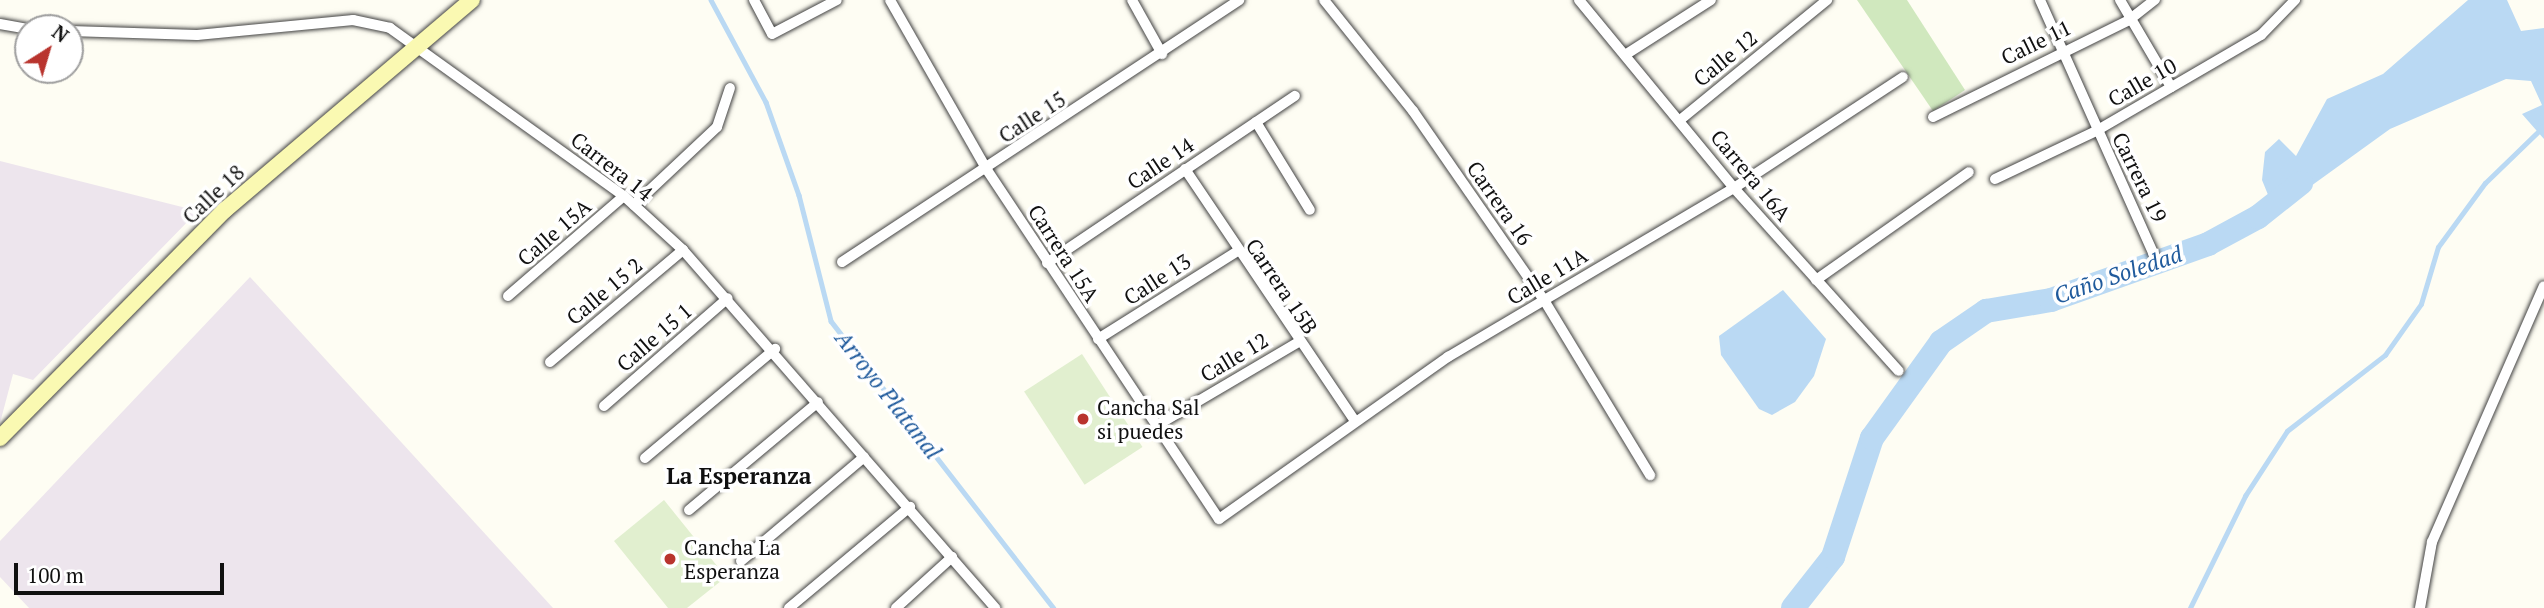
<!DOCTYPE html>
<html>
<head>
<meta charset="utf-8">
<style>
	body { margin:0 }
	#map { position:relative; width:2544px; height:608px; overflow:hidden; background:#fefdf3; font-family:"PT Serif",serif }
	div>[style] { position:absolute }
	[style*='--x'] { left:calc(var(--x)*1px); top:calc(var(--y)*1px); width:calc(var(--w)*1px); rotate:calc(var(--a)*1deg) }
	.industrial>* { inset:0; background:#ede5ed }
	.green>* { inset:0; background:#d0e8be }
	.pitch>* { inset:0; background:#e1efcf; transform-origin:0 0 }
	.water>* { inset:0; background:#bad9f3 }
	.stream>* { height:4.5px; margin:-2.25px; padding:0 2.25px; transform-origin:2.25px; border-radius:2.25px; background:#bad9f3 }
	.river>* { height:24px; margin:-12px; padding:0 12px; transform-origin:12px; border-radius:12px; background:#bad9f3 }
	.roads { filter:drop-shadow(0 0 2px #434343) drop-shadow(0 0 2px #434343) }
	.minor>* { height:10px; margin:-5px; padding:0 5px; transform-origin:5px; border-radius:5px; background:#fff }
	.secondary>* { height:16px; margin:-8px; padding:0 8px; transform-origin:8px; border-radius:8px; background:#faf9b2 }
	.dots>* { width:19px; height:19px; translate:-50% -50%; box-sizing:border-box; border:4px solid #fff; border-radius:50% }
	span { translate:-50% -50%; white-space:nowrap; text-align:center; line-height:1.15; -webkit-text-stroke:7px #fff; paint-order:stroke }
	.street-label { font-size:21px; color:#101010 }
	.poi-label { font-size:21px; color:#101010 }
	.left { translate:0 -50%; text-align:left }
	.water-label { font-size:23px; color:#1f5a9c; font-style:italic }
	.neighbourhood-label { font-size:23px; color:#101010; font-weight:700 }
	.north { position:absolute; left:14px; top:14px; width:70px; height:70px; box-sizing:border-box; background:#fff; border:2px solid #9f9f9f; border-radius:50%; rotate:37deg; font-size:19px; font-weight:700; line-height:28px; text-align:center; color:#101010 }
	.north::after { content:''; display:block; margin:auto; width:24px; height:32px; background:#b9342e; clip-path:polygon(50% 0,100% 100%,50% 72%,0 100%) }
	.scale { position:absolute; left:14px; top:563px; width:210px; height:32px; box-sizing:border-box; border:4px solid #101010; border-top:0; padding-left:9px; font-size:21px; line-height:24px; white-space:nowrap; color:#101010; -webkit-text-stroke:5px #fff; paint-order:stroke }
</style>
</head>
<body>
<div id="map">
	<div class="industrial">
		<div style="clip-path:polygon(0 161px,198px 211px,33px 380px,13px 374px,0 423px)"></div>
		<div style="clip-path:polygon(250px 277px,553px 608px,29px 608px,0 577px,0 541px)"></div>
	</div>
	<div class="green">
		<div style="clip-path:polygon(1857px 0,1907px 0,1965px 90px,1933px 111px)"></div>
	</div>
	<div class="pitch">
		<div style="left:1082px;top:354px;width:111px;height:69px;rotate:57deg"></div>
		<div style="clip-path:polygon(664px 500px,726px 577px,687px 608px,668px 608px,614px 541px)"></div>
	</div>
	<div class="water">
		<div style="clip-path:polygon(2468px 0,2507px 0,2521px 31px,2544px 28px,2544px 139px,2522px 114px,2542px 105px,2531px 81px,2506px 79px,2390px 129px,2275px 212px,2262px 180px,2265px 152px,2279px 139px,2296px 156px,2327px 99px,2383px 74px)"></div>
		<div style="clip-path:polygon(1783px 290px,1826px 339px,1814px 376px,1795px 402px,1772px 415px,1759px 409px,1721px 355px,1719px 336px)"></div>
	</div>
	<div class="stream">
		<div style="--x:711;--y:0;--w:116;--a:61.7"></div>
		<div style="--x:766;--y:102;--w:99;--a:70.5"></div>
		<div style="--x:799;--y:195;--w:130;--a:75.7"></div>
		<div style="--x:831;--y:321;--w:363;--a:52.2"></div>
		<div style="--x:2190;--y:608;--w:125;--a:-63.8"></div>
		<div style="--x:2245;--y:496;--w:77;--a:-57.1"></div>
		<div style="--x:2287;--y:431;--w:124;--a:-37.8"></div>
		<div style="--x:2385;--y:355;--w:62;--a:-54.8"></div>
		<div style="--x:2421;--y:304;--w:59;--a:-73.4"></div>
		<div style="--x:2438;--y:247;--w:79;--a:-53.7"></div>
		<div style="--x:2485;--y:183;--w:82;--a:-44"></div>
	</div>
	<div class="river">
		<div style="--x:1793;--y:608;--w:65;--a:-51.9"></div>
		<div style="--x:1833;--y:557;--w:125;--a:-71.9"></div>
		<div style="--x:1872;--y:438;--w:118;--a:-54.3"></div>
		<div style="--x:1941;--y:342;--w:55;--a:-34.6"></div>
		<div style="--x:1986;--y:311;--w:66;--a:-9.6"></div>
		<div style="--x:2051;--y:300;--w:167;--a:-19.6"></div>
		<div style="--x:2208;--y:244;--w:57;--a:-28.4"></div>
		<div style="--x:2258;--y:217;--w:55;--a:-38.3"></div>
	</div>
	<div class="roads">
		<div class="minor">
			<div style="--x:754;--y:0;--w:38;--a:62"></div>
			<div style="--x:772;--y:34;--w:73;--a:-27.6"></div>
			<div style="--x:890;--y:0;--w:196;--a:60.3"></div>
			<div style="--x:987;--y:170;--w:419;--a:56.4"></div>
			<div style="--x:1219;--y:519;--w:281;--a:-35.3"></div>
			<div style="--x:1448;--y:357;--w:332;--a:-30.6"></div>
			<div style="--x:1734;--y:188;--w:202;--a:-33.3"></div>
			<div style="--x:1132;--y:0;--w:62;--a:60.9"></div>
			<div style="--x:1324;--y:0;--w:142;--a:51.3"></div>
			<div style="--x:1413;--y:111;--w:230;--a:55.3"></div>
			<div style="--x:1544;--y:300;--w:205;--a:58.8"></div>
			<div style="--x:1579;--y:0;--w:244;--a:50.5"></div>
			<div style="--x:1734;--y:188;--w:246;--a:48"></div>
			<div style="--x:2040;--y:0;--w:279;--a:65.9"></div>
			<div style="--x:2120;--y:0;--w:101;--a:59.6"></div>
			<div style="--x:0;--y:24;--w:28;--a:10"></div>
			<div style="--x:70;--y:31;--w:127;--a:1.8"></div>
			<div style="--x:197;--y:35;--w:157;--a:-5.5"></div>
			<div style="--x:353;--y:20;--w:38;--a:12"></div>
			<div style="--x:390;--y:28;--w:288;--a:35.7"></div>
			<div style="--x:624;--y:196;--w:80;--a:42.5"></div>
			<div style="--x:683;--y:250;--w:475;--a:48.9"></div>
			<div style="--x:1625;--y:55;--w:102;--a:-32.6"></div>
			<div style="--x:1933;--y:117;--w:219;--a:-26.3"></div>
			<div style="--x:2129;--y:20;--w:33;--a:-38"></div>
			<div style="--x:1680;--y:120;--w:190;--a:-39.2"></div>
			<div style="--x:1256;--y:122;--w:103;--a:58.5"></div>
			<div style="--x:1185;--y:169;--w:303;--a:56"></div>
			<div style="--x:1995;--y:179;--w:112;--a:-25.4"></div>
			<div style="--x:2096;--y:131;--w:191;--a:-30.2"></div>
			<div style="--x:2261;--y:35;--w:49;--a:-45.8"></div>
			<div style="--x:634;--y:205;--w:114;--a:-43.2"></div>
			<div style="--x:717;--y:127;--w:41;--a:-71.6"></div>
			<div style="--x:842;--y:262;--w:476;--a:-33.4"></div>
			<div style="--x:1047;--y:263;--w:299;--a:-34"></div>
			<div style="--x:1816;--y:280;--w:187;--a:-35.2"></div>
			<div style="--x:508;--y:296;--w:153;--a:-40.8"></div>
			<div style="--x:1098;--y:339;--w:163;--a:-32.2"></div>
			<div style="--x:550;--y:362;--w:174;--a:-40.1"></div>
			<div style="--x:604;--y:406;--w:164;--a:-41.1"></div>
			<div style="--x:1156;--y:426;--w:164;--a:-30.5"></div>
			<div style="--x:645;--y:458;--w:170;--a:-40"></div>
			<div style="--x:689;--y:510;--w:168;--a:-39.9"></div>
			<div style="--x:741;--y:561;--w:161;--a:-40.2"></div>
			<div style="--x:789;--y:608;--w:158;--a:-39.9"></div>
			<div style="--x:896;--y:608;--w:76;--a:-42.3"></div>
			<div style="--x:2420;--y:608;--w:67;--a:-79.7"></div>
			<div style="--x:2432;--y:542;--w:279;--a:-66.4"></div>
		</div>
		<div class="secondary">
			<div style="--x:0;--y:438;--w:320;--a:-45.4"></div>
			<div style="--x:225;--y:210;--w:324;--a:-40.4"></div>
		</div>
	</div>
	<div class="dots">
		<div style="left:1083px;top:419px;background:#b9342e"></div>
		<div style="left:670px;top:559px;background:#b9342e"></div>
	</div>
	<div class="street-label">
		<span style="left:2036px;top:42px;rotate:-26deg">Calle 11</span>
		<span style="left:1725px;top:58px;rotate:-39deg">Calle 12</span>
		<span style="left:2142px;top:82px;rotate:-30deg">Calle 10</span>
		<span style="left:1032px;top:117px;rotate:-33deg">Calle 15</span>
		<span style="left:1160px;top:163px;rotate:-34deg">Calle 14</span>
		<span style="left:612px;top:166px;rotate:38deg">Carrera 14</span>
		<span style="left:1751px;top:175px;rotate:50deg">Carrera 16A</span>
		<span style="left:2140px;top:177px;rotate:64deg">Carrera 19</span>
		<span style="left:213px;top:194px;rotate:-43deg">Calle 18</span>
		<span style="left:1500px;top:203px;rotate:55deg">Carrera 16</span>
		<span style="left:554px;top:232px;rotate:-41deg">Calle 15A</span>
		<span style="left:1064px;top:253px;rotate:57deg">Carrera 15A</span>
		<span style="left:1547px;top:276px;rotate:-31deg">Calle 11A</span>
		<span style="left:1157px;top:279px;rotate:-33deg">Calle 13</span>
		<span style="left:1282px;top:286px;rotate:56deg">Carrera 15B</span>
		<span style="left:604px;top:291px;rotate:-40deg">Calle 15 2</span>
		<span style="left:654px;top:337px;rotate:-41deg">Calle 15 1</span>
		<span style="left:1234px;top:357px;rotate:-31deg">Calle 12</span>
	</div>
	<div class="poi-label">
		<span class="left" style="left:1097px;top:419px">Cancha Sal<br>si puedes</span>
		<span class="left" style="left:684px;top:559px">Cancha La<br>Esperanza</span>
	</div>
	<div class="water-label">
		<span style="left:2118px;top:275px;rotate:-19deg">Caño Soledad</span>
		<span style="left:888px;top:395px;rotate:52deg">Arroyo Platanal</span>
	</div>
	<div class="neighbourhood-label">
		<span style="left:739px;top:476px">La Esperanza</span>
	</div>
	<div class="north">N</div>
	<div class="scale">100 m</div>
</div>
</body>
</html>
